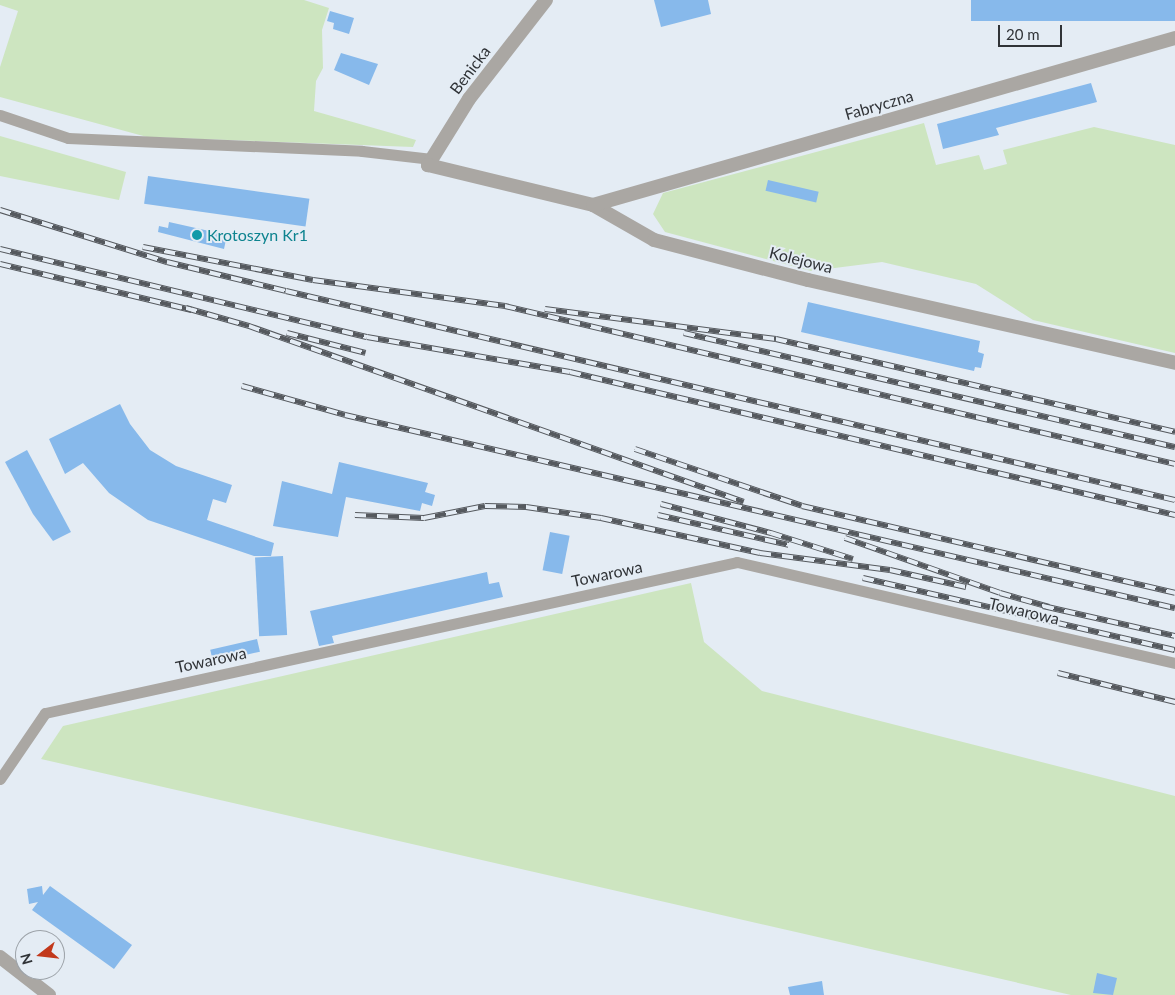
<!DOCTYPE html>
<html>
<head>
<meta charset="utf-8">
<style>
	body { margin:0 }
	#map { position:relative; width:1175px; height:995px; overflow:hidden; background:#e4ecf4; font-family:Lato,sans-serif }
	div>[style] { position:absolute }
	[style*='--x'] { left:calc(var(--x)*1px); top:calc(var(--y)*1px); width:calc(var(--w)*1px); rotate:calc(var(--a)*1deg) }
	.green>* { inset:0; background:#cde5c0 }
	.building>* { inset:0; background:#87b9eb; transform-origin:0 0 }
	.service>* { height:11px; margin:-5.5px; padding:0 5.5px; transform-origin:5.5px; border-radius:5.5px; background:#aaa7a3 }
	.minor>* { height:14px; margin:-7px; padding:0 7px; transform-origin:7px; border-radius:7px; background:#aaa7a3 }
	.rail>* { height:5.5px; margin-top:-2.75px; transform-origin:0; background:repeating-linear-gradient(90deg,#e4ecf4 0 11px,#55595e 0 22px); box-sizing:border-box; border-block:1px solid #55595e }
	.dots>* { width:14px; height:14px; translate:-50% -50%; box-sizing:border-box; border:2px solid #e4ecf4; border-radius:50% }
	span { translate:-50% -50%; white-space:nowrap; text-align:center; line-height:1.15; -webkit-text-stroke:4px #e4ecf4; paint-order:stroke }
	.street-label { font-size:16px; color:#303337 }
	.culture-label { font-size:16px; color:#0d838f }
	.left { translate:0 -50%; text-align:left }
	.north { position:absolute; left:15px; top:930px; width:50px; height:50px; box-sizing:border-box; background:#e4ecf4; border:1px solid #9ca2a8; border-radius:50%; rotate:254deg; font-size:14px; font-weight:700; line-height:20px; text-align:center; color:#303337 }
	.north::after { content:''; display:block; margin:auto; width:18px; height:22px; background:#c2381b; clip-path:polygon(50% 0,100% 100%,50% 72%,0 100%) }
	.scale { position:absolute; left:998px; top:25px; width:64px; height:22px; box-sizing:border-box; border:2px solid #303337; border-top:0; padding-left:6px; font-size:15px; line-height:18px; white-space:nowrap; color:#303337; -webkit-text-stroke:4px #e4ecf4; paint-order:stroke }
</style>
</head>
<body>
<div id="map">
	<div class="green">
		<div style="clip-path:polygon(0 0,304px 0,329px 8px,322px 30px,323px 68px,316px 81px,314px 111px,416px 140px,413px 147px,147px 137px,0 97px,0 67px,18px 11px,0 5px)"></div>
		<div style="clip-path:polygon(924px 123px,936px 165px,979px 155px,984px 170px,1007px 164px,1003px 150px,1094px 127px,1175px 145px,1175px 353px,1033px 320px,976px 284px,882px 262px,811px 271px,665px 232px,653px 214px,663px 193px)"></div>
		<div style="clip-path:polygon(0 136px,126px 172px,119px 200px,0 176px)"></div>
		<div style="clip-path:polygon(691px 583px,704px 642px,762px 691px,1175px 796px,1175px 995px,1071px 995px,41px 759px,63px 726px)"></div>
	</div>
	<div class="building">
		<div style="clip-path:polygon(654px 0,708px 0,711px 14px,661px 27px)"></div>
		<div style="left:1175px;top:0;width:21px;height:204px;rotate:90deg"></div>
		<div style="clip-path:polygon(330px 11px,354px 18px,349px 34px,333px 29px,334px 23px,327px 21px)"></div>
		<div style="clip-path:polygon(341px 53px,378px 64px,369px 85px,334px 70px)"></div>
		<div style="clip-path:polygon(1091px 83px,1097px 102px,996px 128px,999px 135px,943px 149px,937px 124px)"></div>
		<div style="left:148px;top:176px;width:163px;height:28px;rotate:8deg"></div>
		<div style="left:768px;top:180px;width:52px;height:11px;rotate:13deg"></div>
		<div style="clip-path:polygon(169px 222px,227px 235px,224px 249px,158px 232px,159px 226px,168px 228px)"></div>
		<div style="clip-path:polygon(808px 302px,980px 341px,978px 352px,984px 354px,981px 368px,975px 367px,974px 371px,801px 332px)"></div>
		<div style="clip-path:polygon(120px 404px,130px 424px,150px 450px,176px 466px,232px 485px,226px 503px,213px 499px,207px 520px,274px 543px,271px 556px,254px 556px,148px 520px,109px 493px,83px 463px,65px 474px,49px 439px)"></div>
		<div style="clip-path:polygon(27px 450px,71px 532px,53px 541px,33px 514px,5px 462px)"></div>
		<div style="clip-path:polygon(339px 462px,428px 483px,425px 492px,435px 495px,432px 506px,422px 503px,420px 511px,346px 497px,338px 537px,273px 526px,282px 481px,332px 494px)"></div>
		<div style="left:550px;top:532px;width:20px;height:39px;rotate:11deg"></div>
		<div style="left:283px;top:556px;width:79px;height:28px;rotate:87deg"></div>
		<div style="clip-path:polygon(487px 572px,489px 584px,499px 582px,503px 597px,332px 636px,334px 643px,319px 646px,310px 611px)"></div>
		<div style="left:257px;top:639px;width:13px;height:48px;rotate:77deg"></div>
		<div style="clip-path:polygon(42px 886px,43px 895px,50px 886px,132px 945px,114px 969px,32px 910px,38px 902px,29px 904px,27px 889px)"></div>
		<div style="clip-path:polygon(1097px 973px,1117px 978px,1113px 995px,1093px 993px)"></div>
		<div style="clip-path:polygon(822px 981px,824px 995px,790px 995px,788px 987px)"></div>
	</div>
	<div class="service">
		<div style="--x:0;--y:115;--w:72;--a:18.7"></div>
		<div style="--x:68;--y:138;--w:294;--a:2.5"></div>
		<div style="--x:362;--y:151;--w:70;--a:6.5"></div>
		<div style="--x:0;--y:779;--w:80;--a:-55.7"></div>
		<div style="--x:45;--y:713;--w:708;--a:-12.31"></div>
		<div style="--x:737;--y:562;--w:449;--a:13"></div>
	</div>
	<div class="minor">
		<div style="--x:546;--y:0;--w:125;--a:127.9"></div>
		<div style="--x:469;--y:99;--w:78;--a:121.8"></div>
		<div style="--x:428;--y:165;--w:170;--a:13.6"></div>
		<div style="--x:593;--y:205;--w:70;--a:29.8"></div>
		<div style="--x:654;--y:240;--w:159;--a:14.6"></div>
		<div style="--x:808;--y:280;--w:376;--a:12.7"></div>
		<div style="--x:593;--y:205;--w:605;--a:-16.01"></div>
		<div style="--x:0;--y:957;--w:62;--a:37.8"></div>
	</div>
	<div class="rail">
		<div style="--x:0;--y:210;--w:175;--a:17.3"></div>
		<div style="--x:167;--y:262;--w:122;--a:13.7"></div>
		<div style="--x:286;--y:291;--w:913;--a:13.23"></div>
		<div style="--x:143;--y:247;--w:173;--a:11"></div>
		<div style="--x:313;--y:280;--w:194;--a:7.7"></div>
		<div style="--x:505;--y:306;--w:688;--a:13.27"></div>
		<div style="--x:0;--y:249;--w:377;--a:13.5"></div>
		<div style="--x:367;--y:337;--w:206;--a:9.8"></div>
		<div style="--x:570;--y:372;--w:622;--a:13.3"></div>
		<div style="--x:0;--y:264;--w:197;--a:13.5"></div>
		<div style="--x:186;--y:308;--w:66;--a:15.9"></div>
		<div style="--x:249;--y:326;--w:525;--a:19.57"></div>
		<div style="--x:545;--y:309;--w:233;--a:7.4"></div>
		<div style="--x:776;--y:339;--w:410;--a:13.1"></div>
		<div style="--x:287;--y:333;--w:81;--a:14.2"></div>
		<div style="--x:684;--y:333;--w:504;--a:13.07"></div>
		<div style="--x:242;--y:386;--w:107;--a:15.7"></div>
		<div style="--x:345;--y:415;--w:852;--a:13.09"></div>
		<div style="--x:635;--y:449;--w:176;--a:18.8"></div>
		<div style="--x:802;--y:506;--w:383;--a:13.1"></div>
		<div style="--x:661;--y:504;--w:114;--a:14.8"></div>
		<div style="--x:771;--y:533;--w:86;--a:17.6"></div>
		<div style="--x:355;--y:515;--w:69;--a:2.5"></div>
		<div style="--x:424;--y:518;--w:62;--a:-11.1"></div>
		<div style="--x:485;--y:506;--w:41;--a:1.4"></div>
		<div style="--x:526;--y:507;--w:76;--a:8.3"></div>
		<div style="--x:601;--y:518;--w:163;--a:12.4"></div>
		<div style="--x:760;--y:553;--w:131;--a:7.5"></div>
		<div style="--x:890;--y:570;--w:78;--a:12.6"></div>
		<div style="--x:658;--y:515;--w:134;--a:12.9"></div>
		<div style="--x:845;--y:538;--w:164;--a:19.5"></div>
		<div style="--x:1000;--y:593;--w:51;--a:15.9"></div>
		<div style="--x:863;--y:578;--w:320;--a:13"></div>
		<div style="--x:1043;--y:606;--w:135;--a:12.8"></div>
		<div style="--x:1058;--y:673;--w:121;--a:13.9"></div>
	</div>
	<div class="dots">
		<div style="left:197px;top:235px;background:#0f9aa8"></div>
	</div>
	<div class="street-label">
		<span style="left:470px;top:70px;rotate:-53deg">Benicka</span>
		<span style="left:879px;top:105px;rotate:-16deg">Fabryczna</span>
		<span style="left:801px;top:260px;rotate:14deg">Kolejowa</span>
		<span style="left:607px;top:574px;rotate:-12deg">Towarowa</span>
		<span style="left:1024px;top:611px;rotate:13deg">Towarowa</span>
		<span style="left:211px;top:660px;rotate:-12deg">Towarowa</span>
	</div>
	<div class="culture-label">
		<span class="left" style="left:207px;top:235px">Krotoszyn Kr1</span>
	</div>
	<div class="north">N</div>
	<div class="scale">20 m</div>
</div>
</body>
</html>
